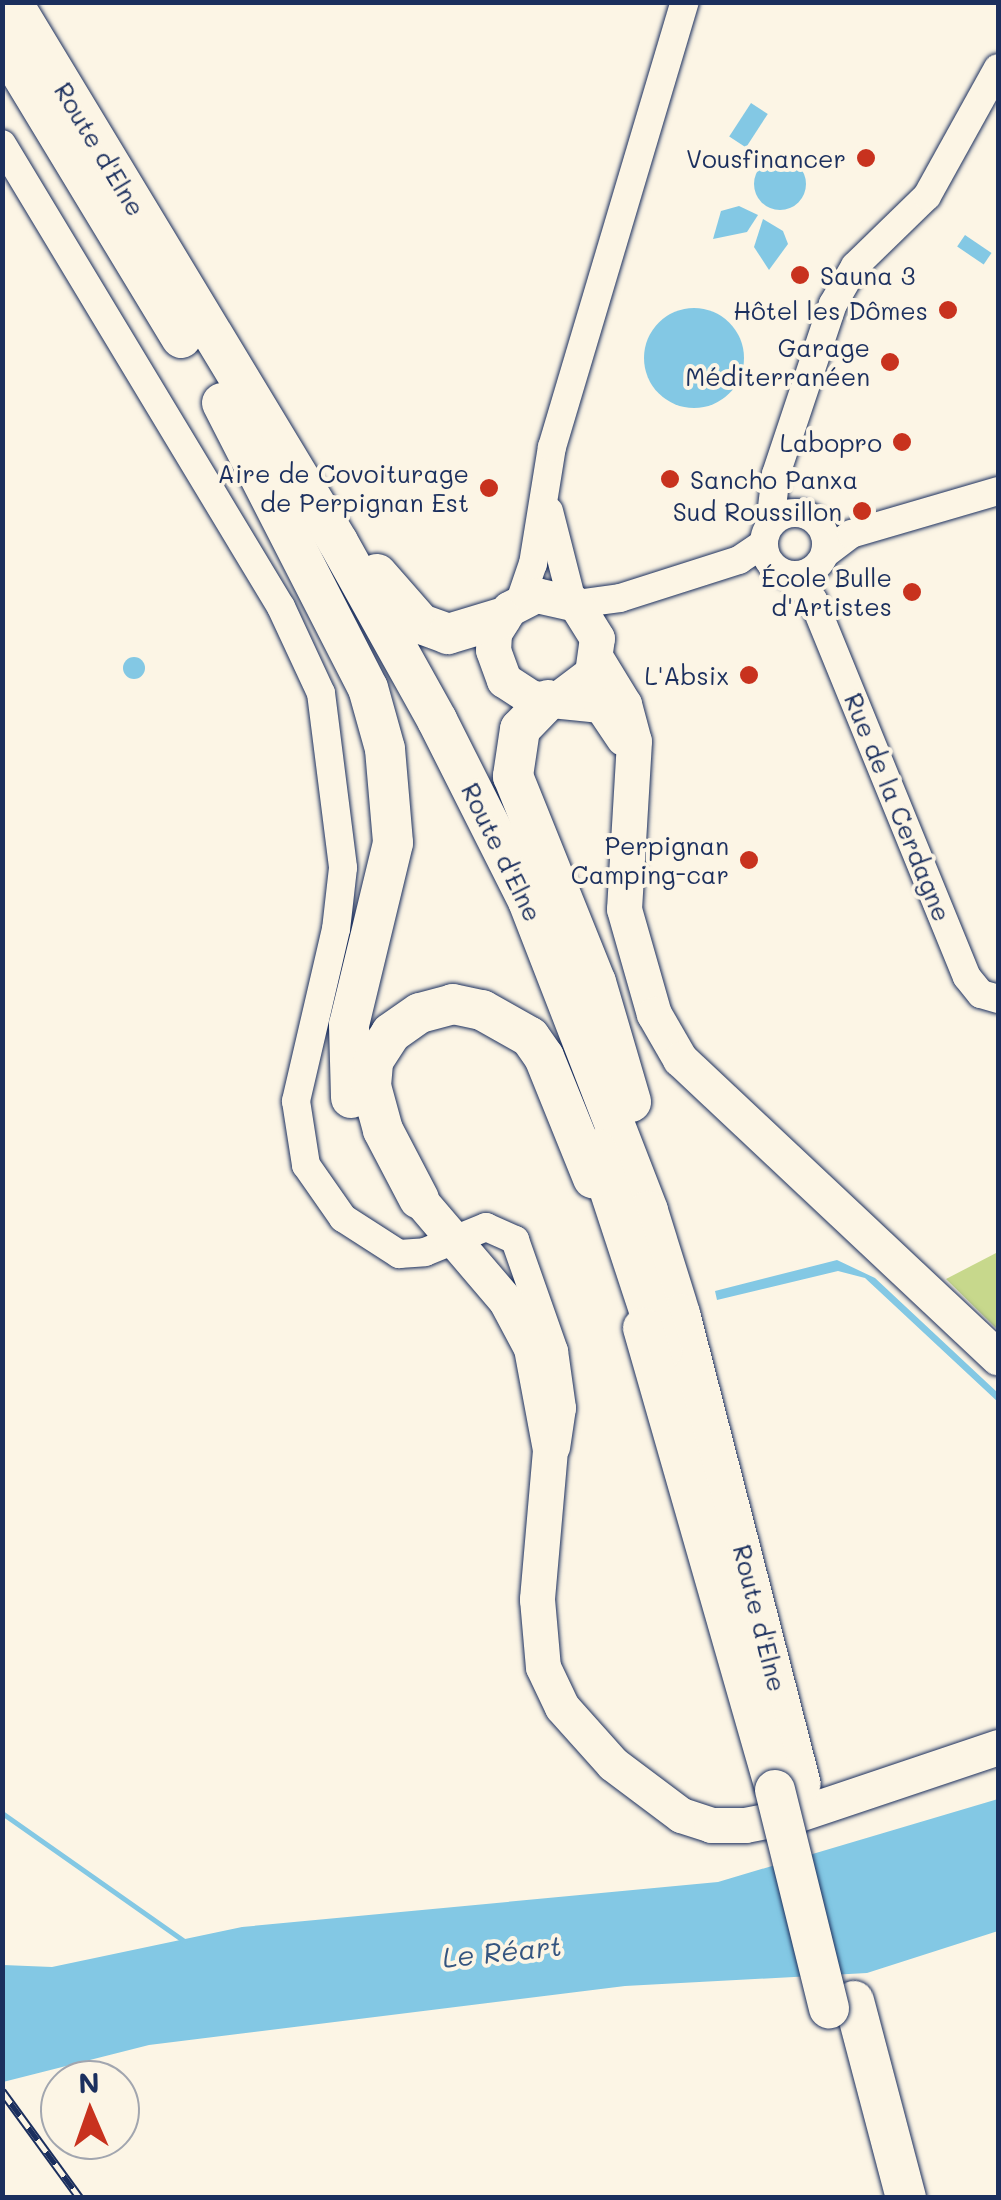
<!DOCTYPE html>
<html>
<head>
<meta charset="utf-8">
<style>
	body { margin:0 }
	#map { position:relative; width:1001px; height:2200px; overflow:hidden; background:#fcf5e5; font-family:Mali,sans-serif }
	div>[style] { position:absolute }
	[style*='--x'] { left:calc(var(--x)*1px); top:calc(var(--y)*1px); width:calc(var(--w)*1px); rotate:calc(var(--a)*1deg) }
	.green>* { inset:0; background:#c7d88c }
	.water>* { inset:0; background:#83c8e4; transform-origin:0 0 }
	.round { border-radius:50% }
	.stream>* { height:5px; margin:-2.5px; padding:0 2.5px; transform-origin:2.5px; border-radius:2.5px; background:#83c8e4 }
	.roads { filter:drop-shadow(0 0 2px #1b2f5e) drop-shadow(0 0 2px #1b2f5e) }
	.minor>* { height:28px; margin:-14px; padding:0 14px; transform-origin:14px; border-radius:14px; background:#fcf5e5 }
	.minor>.ring { margin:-14px; padding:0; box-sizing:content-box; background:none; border:28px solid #fcf5e5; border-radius:50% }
	.major>* { height:35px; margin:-17.5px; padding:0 17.5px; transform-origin:17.5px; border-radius:17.5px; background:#fcf5e5 }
	.highway>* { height:40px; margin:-20px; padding:0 20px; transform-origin:20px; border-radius:20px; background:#fcf5e5 }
	.rail>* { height:9px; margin-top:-4.5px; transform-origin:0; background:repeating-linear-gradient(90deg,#fcf5e5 0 15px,#1b2f5e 0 30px); box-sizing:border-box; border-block:2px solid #1b2f5e }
	.bridges { filter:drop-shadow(0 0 2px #1b2f5e) drop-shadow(0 0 2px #1b2f5e) }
	.highway-bridge>* { height:40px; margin:-20px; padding:0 20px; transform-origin:20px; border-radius:20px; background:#fcf5e5 }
	.dots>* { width:28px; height:28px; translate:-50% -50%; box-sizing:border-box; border:5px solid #fcf5e5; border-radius:50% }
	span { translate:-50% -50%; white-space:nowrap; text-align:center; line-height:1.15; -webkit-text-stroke:8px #fcf5e5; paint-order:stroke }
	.street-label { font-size:25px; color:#1b2f5e }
	.poi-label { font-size:25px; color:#1b2f5e }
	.right { translate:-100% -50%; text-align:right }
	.left { translate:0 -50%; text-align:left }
	.water-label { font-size:28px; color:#355580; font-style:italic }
	.frame { position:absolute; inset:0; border:5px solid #1b2f5e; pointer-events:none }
	.north { position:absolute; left:40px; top:2060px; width:100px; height:100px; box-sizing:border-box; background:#fcf5e5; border:2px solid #a2a6af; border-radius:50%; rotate:358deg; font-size:28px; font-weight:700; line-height:40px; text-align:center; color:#1b2f5e }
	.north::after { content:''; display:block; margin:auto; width:35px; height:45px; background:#c8321e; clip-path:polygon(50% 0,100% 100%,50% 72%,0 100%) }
</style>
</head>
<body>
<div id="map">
	<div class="green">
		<div style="clip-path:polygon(998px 1252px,998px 1330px,946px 1279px)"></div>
	</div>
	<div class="water">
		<div style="left:751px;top:103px;width:20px;height:40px;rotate:33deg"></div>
		<div class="round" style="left:754px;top:158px;width:52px;height:52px"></div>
		<div style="clip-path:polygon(739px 206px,758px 215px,747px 232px,713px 239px,721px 211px)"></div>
		<div style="clip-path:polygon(763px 219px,783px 231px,788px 244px,769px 270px,754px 247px)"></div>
		<div style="left:965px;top:235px;width:32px;height:14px;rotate:34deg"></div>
		<div class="round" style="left:644px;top:308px;width:100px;height:100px"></div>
		<div class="round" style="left:123px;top:657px;width:22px;height:22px"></div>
		<div style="clip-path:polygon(837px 1260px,875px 1278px,998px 1393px,998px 1402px,865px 1278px,838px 1271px,717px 1300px,715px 1291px)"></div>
		<div style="clip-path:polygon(998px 1799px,998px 1931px,867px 1973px,625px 1986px,149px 2045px,3px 2082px,3px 1965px,52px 1967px,242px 1927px,718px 1882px)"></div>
	</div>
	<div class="stream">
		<div style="--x:2;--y:1813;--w:223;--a:35.1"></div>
	</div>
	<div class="roads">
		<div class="minor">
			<div style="--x:2;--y:144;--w:541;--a:58.93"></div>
			<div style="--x:281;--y:607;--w:95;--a:65.1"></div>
			<div style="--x:321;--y:693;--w:176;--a:82.8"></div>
			<div style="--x:343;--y:868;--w:61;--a:96.5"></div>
			<div style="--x:336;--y:929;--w:177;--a:103.1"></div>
			<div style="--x:296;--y:1101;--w:65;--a:81.1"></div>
			<div style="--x:306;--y:1165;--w:65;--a:55.1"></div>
			<div style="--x:343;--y:1218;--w:67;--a:32.7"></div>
			<div style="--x:399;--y:1254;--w:26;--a:-4"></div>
			<div style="--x:425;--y:1252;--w:66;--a:-22.3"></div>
			<div style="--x:486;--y:1227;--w:32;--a:24"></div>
			<div style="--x:515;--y:1240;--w:118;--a:70.6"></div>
			<div style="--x:554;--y:1351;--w:58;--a:82"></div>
			<div style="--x:562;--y:1408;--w:40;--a:98.5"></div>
			<div style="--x:549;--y:511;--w:93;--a:75.7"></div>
			<div class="ring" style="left:764px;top:513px;width:34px;height:34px"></div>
			<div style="--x:770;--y:524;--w:50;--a:-83.2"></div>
			<div style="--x:776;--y:474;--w:179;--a:-71.5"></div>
			<div style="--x:833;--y:304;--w:44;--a:-59.9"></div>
			<div style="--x:855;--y:266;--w:100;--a:-44.2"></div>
			<div style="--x:927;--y:196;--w:146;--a:-61"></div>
			<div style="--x:826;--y:553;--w:31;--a:-37"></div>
			<div style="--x:851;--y:534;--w:153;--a:-16.3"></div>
			<div style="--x:790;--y:575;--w:34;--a:47"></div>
			<div style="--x:813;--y:600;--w:407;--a:67.8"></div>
			<div style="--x:967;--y:977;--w:22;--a:51"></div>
			<div style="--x:981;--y:994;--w:18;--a:16"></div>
			<div style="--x:520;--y:601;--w:39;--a:-71"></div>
			<div style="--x:533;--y:564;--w:119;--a:-80.8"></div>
			<div style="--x:552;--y:447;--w:464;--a:-73.4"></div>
			<div style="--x:576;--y:604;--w:44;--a:-7.8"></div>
			<div style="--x:620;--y:598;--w:125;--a:-17.7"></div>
			<div style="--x:739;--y:560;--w:29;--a:-34"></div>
		</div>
		<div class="major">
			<div style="--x:597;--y:660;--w:52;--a:58.5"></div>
			<div style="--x:624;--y:704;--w:38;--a:75"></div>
			<div style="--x:634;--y:741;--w:168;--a:93.4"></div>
			<div style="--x:624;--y:909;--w:109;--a:74.1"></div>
			<div style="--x:654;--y:1014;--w:52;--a:60"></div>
			<div style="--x:680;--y:1059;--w:436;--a:43.2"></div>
			<div style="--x:559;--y:698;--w:41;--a:-37.1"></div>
			<div style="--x:592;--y:673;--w:35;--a:-82"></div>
			<div style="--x:597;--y:638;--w:40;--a:-122"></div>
			<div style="--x:576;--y:604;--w:41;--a:-167.3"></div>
			<div style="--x:536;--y:595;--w:30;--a:153"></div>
			<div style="--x:509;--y:609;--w:28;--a:122"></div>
			<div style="--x:494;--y:633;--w:17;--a:93"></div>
			<div style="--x:493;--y:650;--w:32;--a:70"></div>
			<div style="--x:504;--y:680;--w:33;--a:33"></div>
			<div style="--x:532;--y:698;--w:69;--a:5.8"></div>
			<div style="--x:601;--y:705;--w:40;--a:56"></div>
			<div style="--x:419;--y:1199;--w:134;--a:49.5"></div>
			<div style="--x:506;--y:1301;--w:53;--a:62"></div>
			<div style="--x:531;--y:1348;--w:104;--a:79.4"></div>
			<div style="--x:550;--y:1450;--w:150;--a:95"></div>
			<div style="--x:537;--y:1599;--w:68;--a:85"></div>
			<div style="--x:543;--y:1667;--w:44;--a:64.6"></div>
			<div style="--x:562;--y:1707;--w:76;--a:48.2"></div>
			<div style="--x:613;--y:1764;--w:85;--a:36.9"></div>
			<div style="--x:681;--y:1815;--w:32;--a:18"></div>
			<div style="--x:711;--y:1825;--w:34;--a:0"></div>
			<div style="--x:745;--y:1825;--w:52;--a:-11.1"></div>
			<div style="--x:796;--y:1815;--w:213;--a:-18.6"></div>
		</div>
		<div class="highway">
			<div style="--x:12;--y:2;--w:631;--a:58.88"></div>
			<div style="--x:338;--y:542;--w:204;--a:60.9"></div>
			<div style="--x:437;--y:720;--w:203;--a:63.3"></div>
			<div style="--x:528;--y:901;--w:332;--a:68.8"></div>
			<div style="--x:648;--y:1211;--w:108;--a:72.7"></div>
			<div style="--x:680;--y:1314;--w:485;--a:75.6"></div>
			<div style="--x:2;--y:42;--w:346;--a:58.8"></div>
			<div style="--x:222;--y:403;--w:320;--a:62.9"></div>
			<div style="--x:368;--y:688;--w:63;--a:74.4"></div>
			<div style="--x:385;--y:749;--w:94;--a:85.1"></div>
			<div style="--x:393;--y:843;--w:187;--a:103.6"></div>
			<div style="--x:349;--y:1025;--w:73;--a:88.4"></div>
			<div style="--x:377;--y:574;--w:67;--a:48.7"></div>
			<div style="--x:421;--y:624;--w:29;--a:20"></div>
			<div style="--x:448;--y:634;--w:55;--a:-16.8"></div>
			<div style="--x:548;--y:700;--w:40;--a:134"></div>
			<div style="--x:520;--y:729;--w:48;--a:98.5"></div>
			<div style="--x:513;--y:776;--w:222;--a:68.1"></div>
			<div style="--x:596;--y:982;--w:125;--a:73.7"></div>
			<div style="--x:596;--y:1149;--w:212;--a:71.8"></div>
			<div style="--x:419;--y:1199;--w:78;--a:-117.6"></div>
			<div style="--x:383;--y:1130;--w:46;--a:-105.3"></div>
			<div style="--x:371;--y:1086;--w:25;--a:-85"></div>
			<div style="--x:373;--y:1061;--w:33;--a:-57"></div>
			<div style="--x:391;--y:1033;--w:35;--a:-35"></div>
			<div style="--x:420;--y:1013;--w:34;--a:-15"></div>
			<div style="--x:453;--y:1004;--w:30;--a:12"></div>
			<div style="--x:482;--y:1010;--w:55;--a:29.4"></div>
			<div style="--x:530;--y:1037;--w:24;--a:55"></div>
			<div style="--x:544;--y:1057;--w:131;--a:68"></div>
			<div style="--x:643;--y:1328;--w:470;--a:74"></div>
			<div style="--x:854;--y:2001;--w:204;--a:75.2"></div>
		</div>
	</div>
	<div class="rail">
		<div style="--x:2;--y:2091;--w:132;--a:53.9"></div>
	</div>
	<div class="bridges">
		<div class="highway-bridge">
			<div style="--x:775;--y:1790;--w:225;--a:76.1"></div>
		</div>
	</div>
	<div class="dots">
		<div style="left:866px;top:158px;background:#c8321e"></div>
		<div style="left:800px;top:275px;background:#c8321e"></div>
		<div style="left:948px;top:310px;background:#c8321e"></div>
		<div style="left:890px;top:362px;background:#c8321e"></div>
		<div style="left:902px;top:442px;background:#c8321e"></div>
		<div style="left:670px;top:479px;background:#c8321e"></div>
		<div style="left:489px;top:488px;background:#c8321e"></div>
		<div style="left:862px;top:511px;background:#c8321e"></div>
		<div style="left:912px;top:592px;background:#c8321e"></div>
		<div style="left:749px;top:675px;background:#c8321e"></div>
		<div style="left:749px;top:860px;background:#c8321e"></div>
	</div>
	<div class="street-label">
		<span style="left:100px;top:149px;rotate:59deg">Route d'Elne</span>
		<span style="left:898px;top:807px;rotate:68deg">Rue de la Cerdagne</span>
		<span style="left:502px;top:852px;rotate:64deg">Route d'Elne</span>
		<span style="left:760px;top:1618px;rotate:76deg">Route d'Elne</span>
	</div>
	<div class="poi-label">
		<span class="right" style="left:846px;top:158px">Vousfinancer</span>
		<span class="left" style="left:820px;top:275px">Sauna 3</span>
		<span class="right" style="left:928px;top:310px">Hôtel les Dômes</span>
		<span class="right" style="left:870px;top:362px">Garage<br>Méditerranéen</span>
		<span class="right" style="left:882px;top:442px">Labopro</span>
		<span class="right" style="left:469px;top:488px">Aire de Covoiturage<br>de Perpignan Est</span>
		<span class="left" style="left:690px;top:479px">Sancho Panxa</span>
		<span class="right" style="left:842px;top:511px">Sud Roussillon</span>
		<span class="right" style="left:892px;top:592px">École Bulle<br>d'Artistes</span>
		<span class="right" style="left:729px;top:675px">L'Absix</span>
		<span class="right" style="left:729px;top:860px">Perpignan<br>Camping-car</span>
	</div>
	<div class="water-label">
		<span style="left:502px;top:1951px;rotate:-6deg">Le Réart</span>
	</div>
	<div class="frame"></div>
	<div class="north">N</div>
</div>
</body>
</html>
